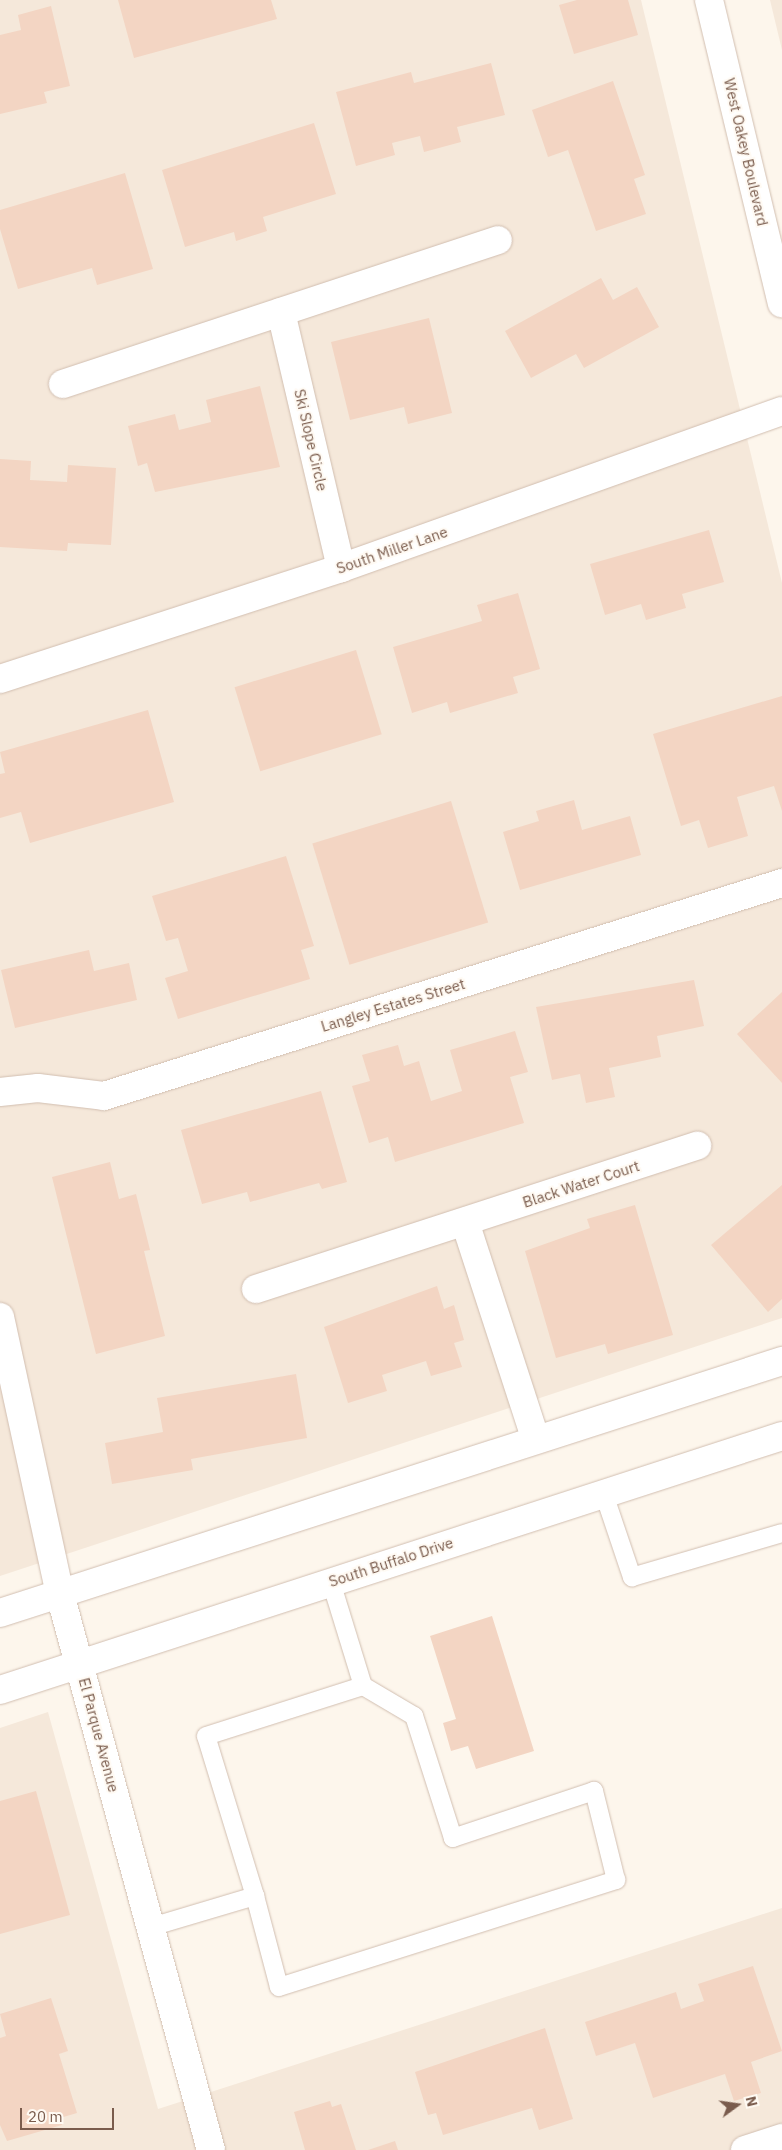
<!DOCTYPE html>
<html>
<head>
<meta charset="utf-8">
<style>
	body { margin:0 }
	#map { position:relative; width:782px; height:2150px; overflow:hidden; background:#fdf6ec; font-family:"IBM Plex Sans",sans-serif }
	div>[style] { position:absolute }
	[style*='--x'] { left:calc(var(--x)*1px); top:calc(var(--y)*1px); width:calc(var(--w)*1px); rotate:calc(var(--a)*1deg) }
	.residential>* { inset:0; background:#f5e8da }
	.building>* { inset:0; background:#f3d5c3; transform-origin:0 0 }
	.roads { filter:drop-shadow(0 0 1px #d1beb0) drop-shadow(0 0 1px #d1beb0) }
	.service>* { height:18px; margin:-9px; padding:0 9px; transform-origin:9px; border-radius:9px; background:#fff }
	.minor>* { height:28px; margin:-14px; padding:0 14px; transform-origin:14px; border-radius:14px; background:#fff }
	.secondary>* { height:28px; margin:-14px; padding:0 14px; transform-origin:14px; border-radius:14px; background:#fff }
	span { translate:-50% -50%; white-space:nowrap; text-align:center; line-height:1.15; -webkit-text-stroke:4px #fffaf3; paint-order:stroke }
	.street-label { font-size:15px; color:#7a5c4d }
	.north { position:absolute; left:712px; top:2080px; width:50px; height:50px; -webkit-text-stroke:4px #fffaf3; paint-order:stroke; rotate:76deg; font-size:14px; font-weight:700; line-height:20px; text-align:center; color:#7a5c4d }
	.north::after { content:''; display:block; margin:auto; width:18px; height:22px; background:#7a5c4d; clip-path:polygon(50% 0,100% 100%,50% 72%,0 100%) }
	.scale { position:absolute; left:20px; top:2108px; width:94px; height:22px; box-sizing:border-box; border:2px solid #7a5c4d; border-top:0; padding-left:6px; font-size:15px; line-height:18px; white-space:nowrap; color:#7a5c4d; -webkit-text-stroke:4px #fffaf3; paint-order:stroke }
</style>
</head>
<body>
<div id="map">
	<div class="residential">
		<div style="clip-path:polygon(0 0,641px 0,782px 583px,782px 1318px,0 1576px)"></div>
		<div style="clip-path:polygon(770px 0,782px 0,782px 50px)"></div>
		<div style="clip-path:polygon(48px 1712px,158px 2109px,782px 1908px,782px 2150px,0 2150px,0 1728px)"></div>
	</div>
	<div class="building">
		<div style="clip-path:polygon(118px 0,271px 0,277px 19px,134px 58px)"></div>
		<div style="clip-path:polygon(577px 0,628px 0,638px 35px,574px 54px,559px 5px)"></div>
		<div style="clip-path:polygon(51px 6px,70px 86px,44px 92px,47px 103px,0 114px,0 35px,21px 30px,18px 15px)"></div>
		<div style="clip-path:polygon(491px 63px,505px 115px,457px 127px,461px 142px,424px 152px,420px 136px,392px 143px,395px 155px,356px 166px,336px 92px,411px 72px,414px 83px)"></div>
		<div style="clip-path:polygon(613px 81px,645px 175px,634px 179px,646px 214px,596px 231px,568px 150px,548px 157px,532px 110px)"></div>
		<div style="clip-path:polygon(314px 123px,336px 194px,263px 217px,267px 231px,236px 241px,234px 232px,185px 247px,162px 170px)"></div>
		<div style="clip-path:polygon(125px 173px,153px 269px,97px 285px,92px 268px,18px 289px,0 229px,0 210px)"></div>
		<div style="clip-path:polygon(601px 278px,613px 300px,637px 287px,659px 327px,584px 368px,576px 354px,531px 378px,505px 331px)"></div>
		<div style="clip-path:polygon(429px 318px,452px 413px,408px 424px,404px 407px,350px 420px,331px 342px)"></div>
		<div style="clip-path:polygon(260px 386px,280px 467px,155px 492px,147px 463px,138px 466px,128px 426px,175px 414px,179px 430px,211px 422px,206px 400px)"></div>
		<div style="clip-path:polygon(0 459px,31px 461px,30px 480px,67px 482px,68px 465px,116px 468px,111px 545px,68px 543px,67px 551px,0 547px)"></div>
		<div style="clip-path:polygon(709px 530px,724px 582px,682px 594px,686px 608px,646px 620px,641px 604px,605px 615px,590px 564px)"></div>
		<div style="clip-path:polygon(518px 593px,540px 669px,513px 677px,518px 693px,450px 713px,447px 702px,412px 713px,393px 647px,482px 621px,477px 605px)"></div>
		<div style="left:356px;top:650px;width:88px;height:127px;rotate:73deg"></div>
		<div style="clip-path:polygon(782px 696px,782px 811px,774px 786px,737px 797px,748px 836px,708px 848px,699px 820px,681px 826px,653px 734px)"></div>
		<div style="clip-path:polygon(148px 710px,174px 802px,30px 843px,21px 812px,0 818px,0 774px,5px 773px,0 752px)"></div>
		<div style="clip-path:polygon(574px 800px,582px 830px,630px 816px,641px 855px,520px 890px,503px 832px,539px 821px,536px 811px)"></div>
		<div style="left:451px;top:801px;width:127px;height:145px;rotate:73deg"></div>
		<div style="clip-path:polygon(286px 856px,314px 946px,301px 950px,310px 979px,178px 1019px,165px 978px,188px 971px,178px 938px,166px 941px,152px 896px)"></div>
		<div style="clip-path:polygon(89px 950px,94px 971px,129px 963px,137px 1000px,15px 1028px,1px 970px)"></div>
		<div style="clip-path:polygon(694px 980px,704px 1026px,657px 1036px,661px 1057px,609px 1068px,615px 1097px,586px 1103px,580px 1074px,552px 1080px,536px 1007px)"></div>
		<div style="clip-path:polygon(782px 992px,782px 1083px,737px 1034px)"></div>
		<div style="clip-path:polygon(515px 1031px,528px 1072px,510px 1077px,524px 1123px,395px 1162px,388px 1137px,369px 1143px,352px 1086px,370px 1081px,362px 1055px,398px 1045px,404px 1066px,419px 1061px,431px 1101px,462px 1091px,450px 1050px)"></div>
		<div style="clip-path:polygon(321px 1091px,347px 1182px,322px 1189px,319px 1183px,250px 1202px,247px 1192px,202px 1204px,181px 1130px)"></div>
		<div style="clip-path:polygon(110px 1162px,119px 1199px,136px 1194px,150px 1250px,144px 1251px,165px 1336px,96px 1354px,52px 1177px)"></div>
		<div style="clip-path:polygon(782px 1185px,782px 1299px,768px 1312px,711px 1245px)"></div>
		<div style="clip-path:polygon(635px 1205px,673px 1335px,608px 1354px,605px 1344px,556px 1358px,525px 1251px,590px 1228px,587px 1219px)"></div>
		<div style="clip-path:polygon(437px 1286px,444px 1309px,454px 1305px,464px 1340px,454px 1343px,462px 1367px,431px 1376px,426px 1361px,382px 1375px,387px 1391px,348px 1403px,324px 1327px)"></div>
		<div style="clip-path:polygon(296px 1374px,307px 1438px,191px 1459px,193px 1470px,112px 1484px,105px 1443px,163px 1432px,157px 1398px)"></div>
		<div style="clip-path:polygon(492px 1616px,534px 1751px,476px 1769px,468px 1746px,451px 1751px,443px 1723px,456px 1719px,430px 1636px)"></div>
		<div style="clip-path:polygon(36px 1791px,70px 1915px,0 1934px,0 1801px)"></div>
		<div style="clip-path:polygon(753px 1966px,782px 2051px,751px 2062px,761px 2093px,734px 2101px,725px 2074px,653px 2098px,635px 2043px,596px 2056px,585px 2022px,676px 1992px,681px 2009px,704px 2001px,698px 1984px)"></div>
		<div style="clip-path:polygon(51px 1998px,68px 2051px,59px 2054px,77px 2113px,60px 2118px,62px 2125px,7px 2141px,0 2125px,0 2038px,6px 2036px,0 2014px)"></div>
		<div style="clip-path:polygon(545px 2028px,573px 2119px,539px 2130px,532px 2108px,443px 2135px,436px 2113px,428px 2115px,415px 2072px)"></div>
		<div style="clip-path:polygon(330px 2101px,332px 2107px,341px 2104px,356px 2150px,305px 2150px,294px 2112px)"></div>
		<div style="clip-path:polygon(395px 2141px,398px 2150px,368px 2150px)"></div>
	</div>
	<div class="roads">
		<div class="service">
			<div style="--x:604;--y:1494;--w:88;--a:71.4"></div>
			<div style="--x:632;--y:1577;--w:156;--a:-16.3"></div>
			<div style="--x:255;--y:1896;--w:167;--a:-107"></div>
			<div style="--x:206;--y:1736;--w:165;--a:-17.7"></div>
			<div style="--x:151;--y:1927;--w:109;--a:-16.6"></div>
			<div style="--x:255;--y:1896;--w:94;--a:75.2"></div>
			<div style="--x:279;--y:1987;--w:354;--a:-17.6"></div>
			<div style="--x:616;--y:1880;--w:92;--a:-103.9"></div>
			<div style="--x:594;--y:1791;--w:149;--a:161.6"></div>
			<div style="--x:453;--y:1838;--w:128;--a:-107.7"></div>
			<div style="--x:414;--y:1716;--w:59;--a:-149.5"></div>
			<div style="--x:363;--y:1686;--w:109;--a:-107.1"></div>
		</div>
		<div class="minor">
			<div style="--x:281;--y:312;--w:263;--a:76.8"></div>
			<div style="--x:63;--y:384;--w:458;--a:-18.3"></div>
			<div style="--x:0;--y:679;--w:359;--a:-18"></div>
			<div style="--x:341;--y:568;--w:468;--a:-19.6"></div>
			<div style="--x:0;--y:1092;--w:38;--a:-6"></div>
			<div style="--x:38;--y:1088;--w:66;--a:6.9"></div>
			<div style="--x:104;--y:1096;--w:711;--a:-17.44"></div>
			<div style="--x:465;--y:1222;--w:227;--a:72"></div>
			<div style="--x:256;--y:1289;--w:464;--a:-18"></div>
			<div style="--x:0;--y:1317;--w:283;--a:77.8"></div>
			<div style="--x:60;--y:1594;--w:576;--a:74.81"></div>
			<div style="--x:745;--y:2150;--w:39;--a:-18"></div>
		</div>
		<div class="secondary">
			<div style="--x:709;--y:0;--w:312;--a:76.5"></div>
			<div style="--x:0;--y:1613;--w:822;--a:-17.86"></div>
			<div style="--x:0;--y:1690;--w:822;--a:-17.99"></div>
		</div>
	</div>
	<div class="street-label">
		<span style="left:746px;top:152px;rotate:77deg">West Oakey Boulevard</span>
		<span style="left:311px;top:440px;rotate:77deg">Ski Slope Circle</span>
		<span style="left:392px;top:550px;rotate:-19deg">South Miller Lane</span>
		<span style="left:393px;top:1005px;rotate:-17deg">Langley Estates Street</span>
		<span style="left:581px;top:1184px;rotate:-18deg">Black Water Court</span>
		<span style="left:391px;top:1562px;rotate:-18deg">South Buffalo Drive</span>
		<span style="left:99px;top:1735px;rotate:75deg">El Parque Avenue</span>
	</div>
	<div class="north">N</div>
	<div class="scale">20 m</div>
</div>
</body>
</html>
